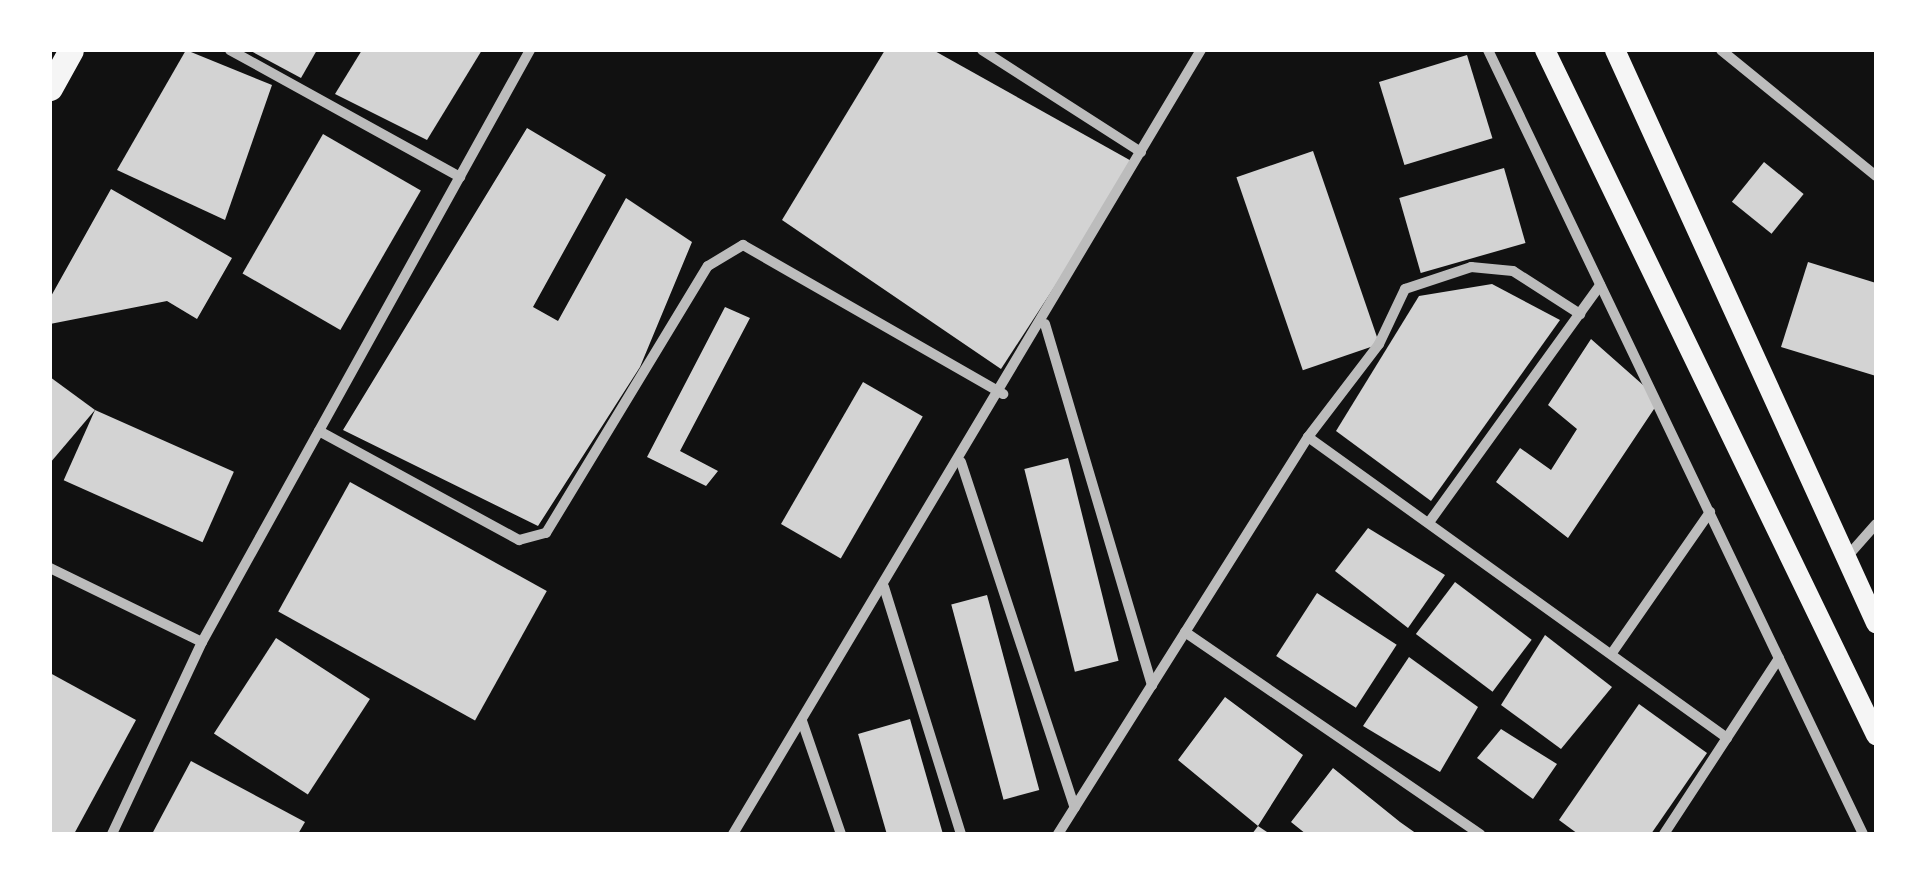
<!DOCTYPE html>
<html>
<head>
<meta charset="utf-8">
<style>
	body { margin:0 }
	#map { position:relative; width:1926px; height:884px; overflow:hidden; background:#111; font-family:"DejaVu Sans",sans-serif }
	div>[style] { position:absolute }
	[style*='--x'] { left:calc(var(--x)*1px); top:calc(var(--y)*1px); width:calc(var(--w)*1px); rotate:calc(var(--a)*1deg) }
	.building>* { inset:0; background:#d3d3d3; transform-origin:0 0 }
	.minor>* { height:10px; margin:-5px; padding:0 5px; transform-origin:5px; border-radius:5px; background:#bcbcbc }
	.secondary>* { height:20px; margin:-10px; padding:0 10px; transform-origin:10px; border-radius:10px; background:#f5f5f5 }
	.primary>* { height:25px; margin:-12.5px; padding:0 12.5px; transform-origin:12.5px; border-radius:12.5px; background:#f5f5f5 }
	span { translate:-50% -50%; white-space:nowrap; text-align:center; line-height:1.15; -webkit-text-stroke:8px #fff; paint-order:stroke }
	.frame { position:absolute; inset:0; border:52px solid #fff; pointer-events:none }
</style>
</head>
<body>
<div id="map">
	<div class="building">
		<div style="clip-path:polygon(186px 50px,272px 85px,225px 220px,117px 170px)"></div>
		<div style="clip-path:polygon(249px 50px,317px 50px,301px 78px)"></div>
		<div style="clip-path:polygon(362px 50px,482px 50px,427px 140px,335px 94px)"></div>
		<div style="clip-path:polygon(885px 50px,933px 50px,1135px 163px,1001px 369px,782px 220px)"></div>
		<div style="left:1467px;top:55px;width:87px;height:92px;rotate:73deg"></div>
		<div style="clip-path:polygon(527px 128px,606px 175px,533px 307px,558px 321px,626px 198px,692px 242px,640px 367px,538px 526px,343px 430px)"></div>
		<div style="left:323px;top:134px;width:113px;height:161px;rotate:30deg"></div>
		<div style="left:1313px;top:151px;width:204px;height:81px;rotate:71deg"></div>
		<div style="left:1764px;top:162px;width:51px;height:51px;rotate:39deg"></div>
		<div style="left:1504px;top:168px;width:78px;height:109px;rotate:74deg"></div>
		<div style="clip-path:polygon(111px 189px,232px 258px,197px 319px,167px 301px,50px 324px,50px 298px)"></div>
		<div style="clip-path:polygon(1808px 262px,1876px 283px,1876px 376px,1781px 347px)"></div>
		<div style="clip-path:polygon(1492px 284px,1560px 320px,1431px 501px,1336px 431px,1419px 296px)"></div>
		<div style="clip-path:polygon(725px 307px,750px 318px,680px 451px,718px 471px,706px 486px,647px 457px)"></div>
		<div style="clip-path:polygon(1591px 339px,1660px 400px,1568px 538px,1496px 482px,1520px 448px,1551px 470px,1577px 429px,1548px 405px)"></div>
		<div style="clip-path:polygon(50px 377px,95px 410px,50px 463px)"></div>
		<div style="left:863px;top:382px;width:69px;height:164px;rotate:30deg"></div>
		<div style="left:95px;top:410px;width:152px;height:77px;rotate:24deg"></div>
		<div style="left:1068px;top:458px;width:209px;height:45px;rotate:76deg"></div>
		<div style="left:350px;top:482px;width:225px;height:148px;rotate:29deg"></div>
		<div style="clip-path:polygon(1368px 528px,1445px 575px,1408px 628px,1335px 571px)"></div>
		<div style="left:1455px;top:582px;width:96px;height:65px;rotate:37deg"></div>
		<div style="left:1317px;top:593px;width:95px;height:75px;rotate:33deg"></div>
		<div style="left:987px;top:595px;width:202px;height:37px;rotate:75deg"></div>
		<div style="clip-path:polygon(1545px 635px,1612px 687px,1561px 749px,1501px 705px)"></div>
		<div style="left:276px;top:638px;width:112px;height:114px;rotate:33deg"></div>
		<div style="clip-path:polygon(1409px 657px,1478px 707px,1440px 772px,1363px 726px)"></div>
		<div style="clip-path:polygon(50px 673px,136px 720px,74px 834px,50px 834px)"></div>
		<div style="clip-path:polygon(1225px 697px,1303px 755px,1258px 826px,1270px 834px,1252px 834px,1258px 826px,1178px 760px)"></div>
		<div style="clip-path:polygon(1639px 704px,1707px 753px,1651px 834px,1578px 834px,1559px 820px)"></div>
		<div style="left:910px;top:719px;width:119px;height:54px;rotate:74deg"></div>
		<div style="clip-path:polygon(1501px 729px,1557px 764px,1533px 799px,1477px 758px)"></div>
		<div style="clip-path:polygon(191px 761px,305px 822px,298px 834px,152px 834px)"></div>
		<div style="clip-path:polygon(1333px 768px,1400px 822px,1417px 834px,1306px 834px,1291px 822px)"></div>
	</div>
	<div class="minor">
		<div style="--x:230;--y:50;--w:263;--a:28.9"></div>
		<div style="--x:982;--y:50;--w:189;--a:32.7"></div>
		<div style="--x:1488;--y:50;--w:869;--a:64.44"></div>
		<div style="--x:1721;--y:50;--w:200;--a:39.1"></div>
		<div style="--x:1045;--y:324;--w:377;--a:73.5"></div>
		<div style="--x:319;--y:431;--w:228;--a:28.6"></div>
		<div style="--x:519;--y:540;--w:28;--a:-15"></div>
		<div style="--x:546;--y:533;--w:312;--a:-58.8"></div>
		<div style="--x:708;--y:266;--w:41;--a:-31"></div>
		<div style="--x:743;--y:245;--w:300;--a:29.8"></div>
		<div style="--x:1308;--y:437;--w:516;--a:35.69"></div>
		<div style="--x:961;--y:462;--w:364;--a:71.8"></div>
		<div style="--x:1430;--y:521;--w:291;--a:-54.2"></div>
		<div style="--x:1846;--y:558;--w:45;--a:-48.6"></div>
		<div style="--x:50;--y:568;--w:169;--a:26"></div>
		<div style="--x:884;--y:587;--w:259;--a:72.7"></div>
		<div style="--x:1185;--y:632;--w:358;--a:34.4"></div>
		<div style="--x:1612;--y:653;--w:172;--a:-55.2"></div>
		<div style="--x:802;--y:721;--w:120;--a:71"></div>
		<div style="--x:112;--y:834;--w:212;--a:-64.9"></div>
		<div style="--x:202;--y:642;--w:677;--a:-61.01"></div>
		<div style="--x:733;--y:834;--w:913;--a:-59.17"></div>
		<div style="--x:1058;--y:834;--w:469;--a:-57.8"></div>
		<div style="--x:1308;--y:437;--w:117;--a:-52.6"></div>
		<div style="--x:1379;--y:344;--w:61;--a:-64.7"></div>
		<div style="--x:1405;--y:289;--w:70;--a:-18.4"></div>
		<div style="--x:1471;--y:267;--w:42;--a:5.4"></div>
		<div style="--x:1513;--y:271;--w:80;--a:32.7"></div>
		<div style="--x:1664;--y:834;--w:210;--a:-56.8"></div>
	</div>
	<div class="secondary">
		<div style="--x:1545;--y:50;--w:761;--a:64.21"></div>
		<div style="--x:1615;--y:50;--w:630;--a:65.51"></div>
	</div>
	<div class="primary">
		<div style="--x:50;--y:88;--w:43;--a:-61.1"></div>
	</div>
	<div class="frame"></div>
</div>
</body>
</html>
